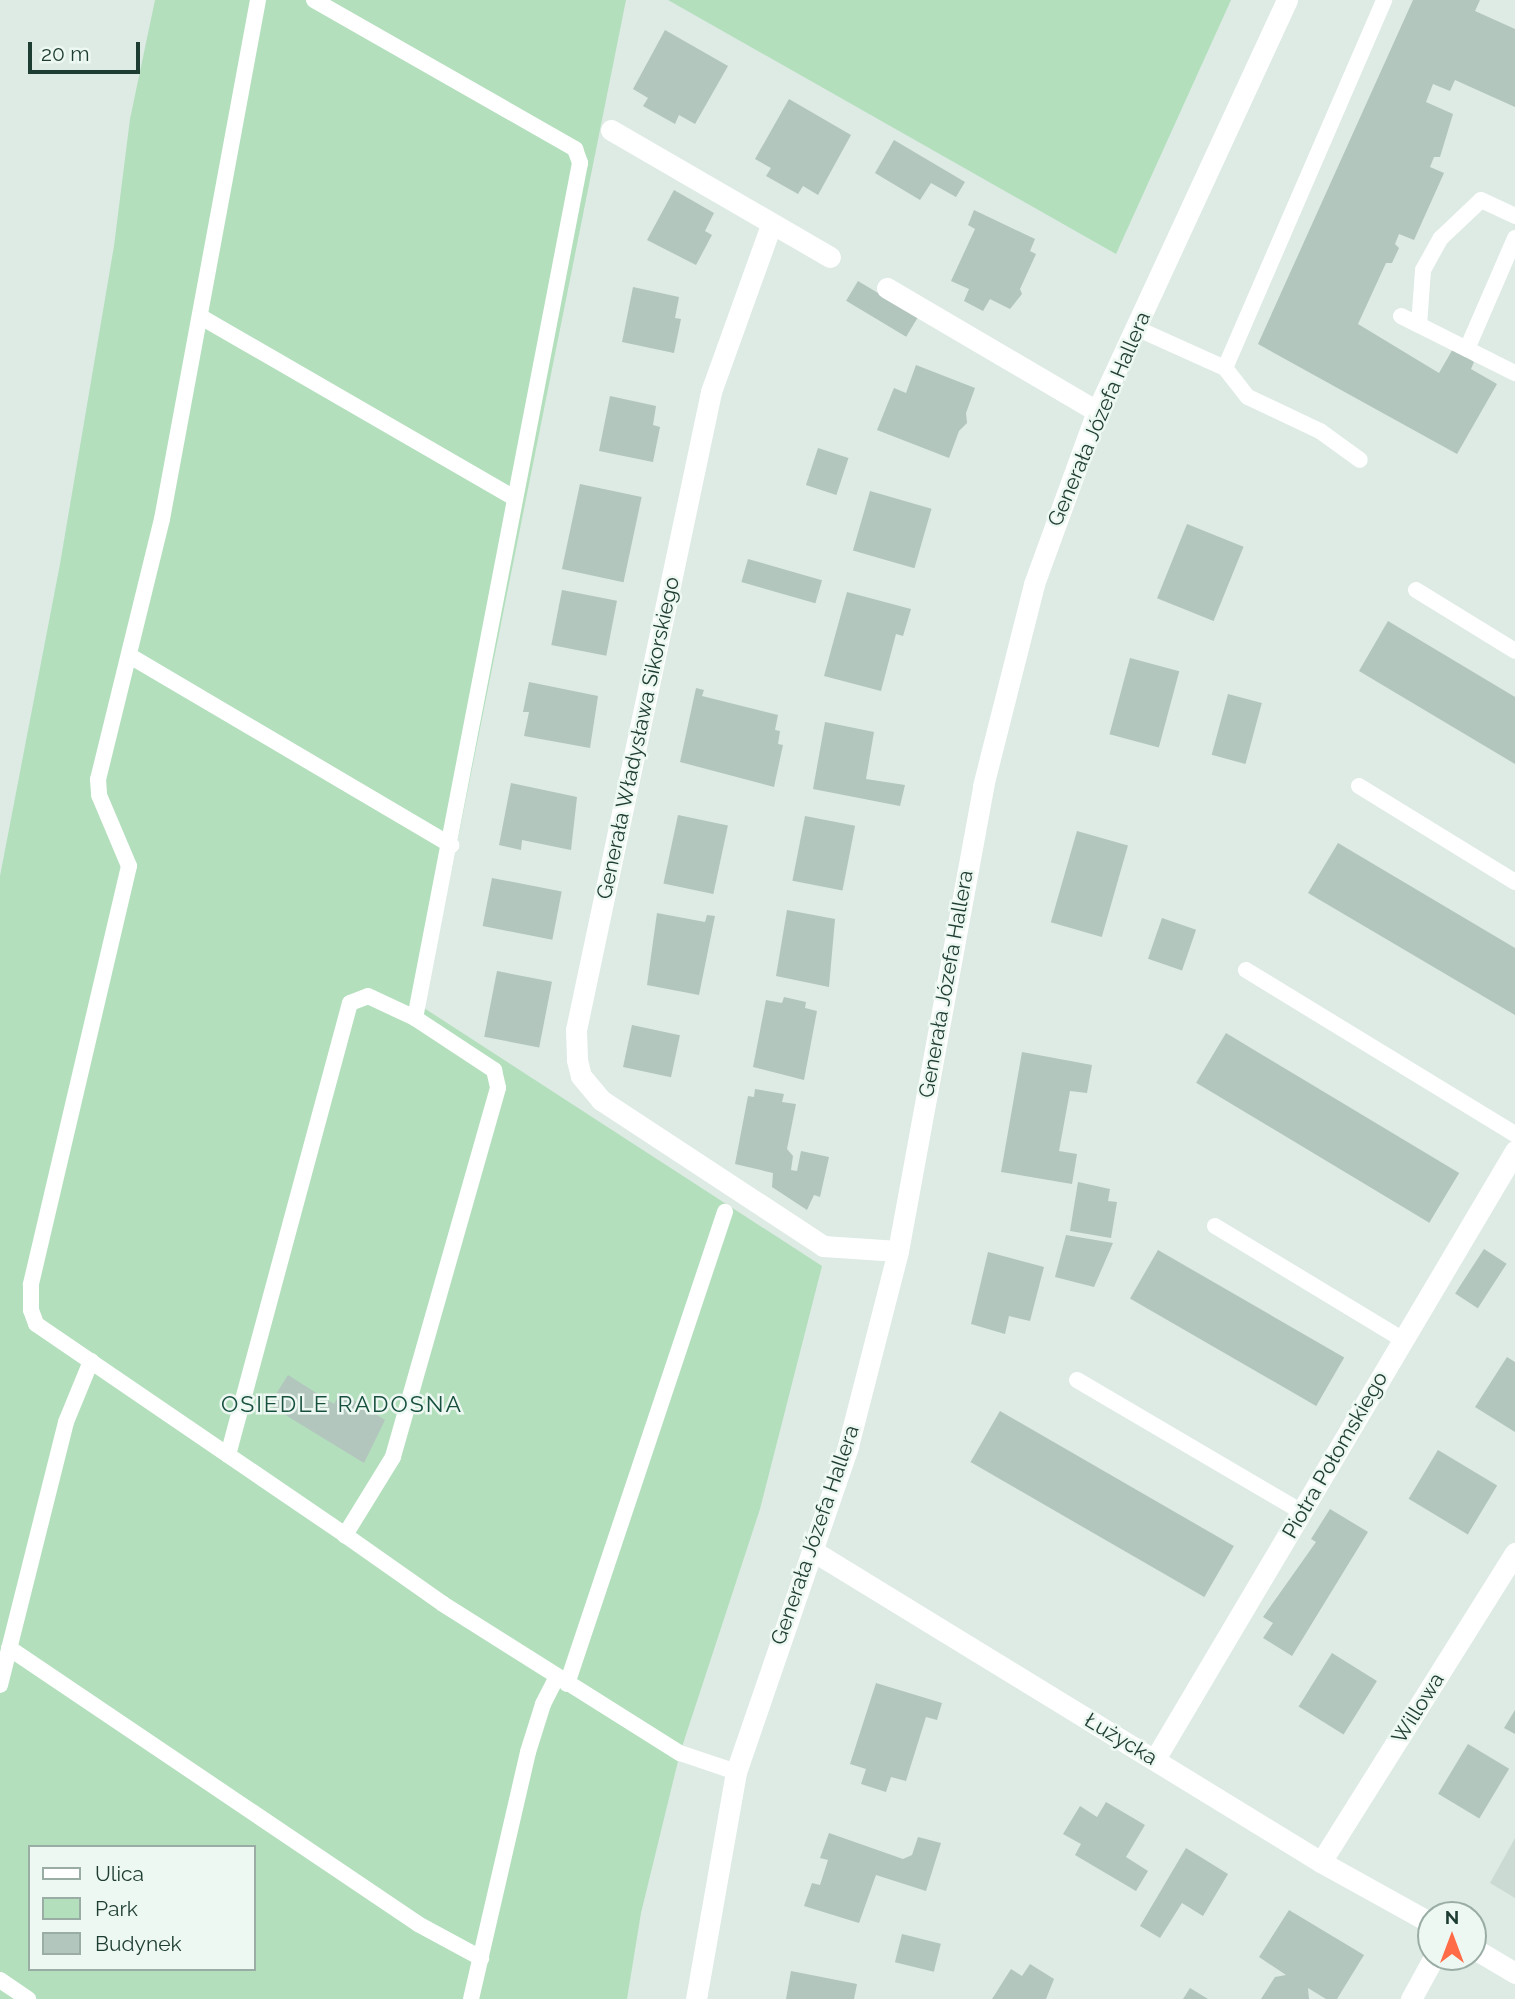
<!DOCTYPE html>
<html>
<head>
<meta charset="utf-8">
<style>
	body { margin:0 }
	#map { position:relative; width:1515px; height:1999px; overflow:hidden; background:#ddebe4; font-family:Raleway,sans-serif }
	div>[style] { position:absolute }
	[style*='--x'] { left:calc(var(--x)*1px); top:calc(var(--y)*1px); width:calc(var(--w)*1px); rotate:calc(var(--a)*1deg) }
	.built>* { inset:0; background:#cbdbd3 }
	.green>* { inset:0; background:#b3dfbd }
	.building>* { inset:0; background:#b2c6bd; transform-origin:0 0 }
	.service>* { height:16px; margin:-8px; padding:0 8px; transform-origin:8px; border-radius:8px; background:#fff }
	.minor>* { height:21px; margin:-10.5px; padding:0 10.5px; transform-origin:10.5px; border-radius:10.5px; background:#fff }
	.tertiary>* { height:21px; margin:-10.5px; padding:0 10.5px; transform-origin:10.5px; border-radius:10.5px; background:#fff }
	span { translate:-50% -50%; white-space:nowrap; text-align:center; line-height:1.15; -webkit-text-stroke:5px #eef8f2; paint-order:stroke }
	.street-label { font-size:21px; color:#1d3c32 }
	.neighbourhood-label { font-size:23px; color:#17503f; letter-spacing:2px }
	.legend { position:absolute; left:28px; top:1845px; width:228px; height:126px; box-sizing:border-box; background:#eef8f2; border:2px solid #9aada5; margin:0; padding:9px 12px; list-style:none; font-size:21px; color:#1d3c32 }
	.legend li { display:flex; align-items:center; gap:14px; height:35px }
	.legend b { width:35px; border:2px solid #9aada5 }
	.north { position:absolute; left:1417px; top:1901px; width:70px; height:70px; box-sizing:border-box; background:#eef8f2; border:2px solid #9aada5; border-radius:50%; rotate:0deg; font-size:19px; font-weight:700; line-height:28px; text-align:center; color:#1d3c32 }
	.north::after { content:''; display:block; margin:auto; width:24px; height:32px; background:#ff6b47; clip-path:polygon(50% 0,100% 100%,50% 72%,0 100%) }
	.scale { position:absolute; left:28px; top:42px; width:112px; height:32px; box-sizing:border-box; border:4px solid #1d3c32; border-top:0; padding-left:9px; font-size:21px; line-height:24px; white-space:nowrap; color:#1d3c32; -webkit-text-stroke:5px #eef8f2; paint-order:stroke }
</style>
</head>
<body>
<div id="map">
	<div class="built">
		<div style="clip-path:polygon(1515px 1838px,1515px 1898px,1490px 1883px)"></div>
	</div>
	<div class="green">
		<div style="clip-path:polygon(evenodd,155px 0,626px 0,424px 1008px,822px 1266px,760px 1509px,680px 1753px,641px 1913px,627px 1999px,0 1999px,0 876px,60px 564px,114px 246px,130px 119px,155px 0,30px 1847px,254px 1847px,254px 1969px,30px 1969px,30px 1847px)"></div>
		<div style="clip-path:polygon(668px 0,1231px 0,1116px 254px)"></div>
	</div>
	<div class="building">
		<div style="clip-path:polygon(1413px 0,1488px 0,1480px 0,1475px 11px,1515px 29px,1515px 107px,1455px 80px,1450px 91px,1433px 84px,1426px 102px,1453px 114px,1440px 157px,1434px 157px,1430px 167px,1444px 173px,1414px 240px,1399px 234px,1395px 244px,1399px 248px,1392px 263px,1386px 263px,1358px 324px,1439px 373px,1454px 347px,1474px 362px,1471px 369px,1497px 384px,1457px 454px,1258px 344px)"></div>
		<div style="clip-path:polygon(665px 30px,728px 66px,695px 124px,679px 115px,675px 124px,643px 106px,648px 98px,633px 89px)"></div>
		<div style="clip-path:polygon(789px 99px,851px 135px,818px 195px,803px 186px,798px 194px,766px 176px,771px 168px,755px 159px)"></div>
		<div style="clip-path:polygon(894px 140px,965px 182px,956px 197px,931px 183px,920px 200px,875px 173px)"></div>
		<div style="clip-path:polygon(674px 190px,714px 213px,705px 231px,712px 235px,696px 265px,647px 240px)"></div>
		<div style="clip-path:polygon(974px 210px,1035px 239px,1030px 251px,1036px 254px,1020px 289px,1022px 294px,1010px 309px,990px 299px,983px 311px,964px 301px,969px 289px,951px 281px,975px 229px,968px 225px)"></div>
		<div style="left:858px;top:281px;width:70px;height:23px;rotate:31deg"></div>
		<div style="clip-path:polygon(633px 287px,679px 297px,675px 318px,681px 319px,674px 353px,622px 342px)"></div>
		<div style="clip-path:polygon(916px 365px,975px 388px,966px 413px,967px 423px,959px 431px,949px 458px,877px 430px,894px 388px,906px 393px)"></div>
		<div style="clip-path:polygon(610px 396px,656px 406px,653px 425px,660px 427px,653px 462px,599px 451px)"></div>
		<div style="left:818px;top:448px;width:32px;height:39px;rotate:18deg"></div>
		<div style="left:580px;top:484px;width:63px;height:87px;rotate:12deg"></div>
		<div style="left:870px;top:491px;width:64px;height:62px;rotate:16deg"></div>
		<div style="left:1187px;top:524px;width:61px;height:80px;rotate:22deg"></div>
		<div style="left:748px;top:559px;width:77px;height:24px;rotate:16deg"></div>
		<div style="left:562px;top:590px;width:56px;height:56px;rotate:11deg"></div>
		<div style="clip-path:polygon(847px 592px,911px 609px,903px 636px,896px 634px,881px 691px,824px 676px)"></div>
		<div style="clip-path:polygon(1388px 621px,1515px 697px,1515px 764px,1359px 671px)"></div>
		<div style="left:1130px;top:658px;width:51px;height:79px;rotate:15deg"></div>
		<div style="clip-path:polygon(529px 682px,598px 696px,590px 748px,524px 736px,529px 712px,523px 712px)"></div>
		<div style="clip-path:polygon(696px 688px,704px 690px,702px 696px,778px 715px,775px 730px,780px 731px,778px 744px,783px 745px,774px 787px,680px 762px)"></div>
		<div style="left:1228px;top:694px;width:35px;height:63px;rotate:15deg"></div>
		<div style="clip-path:polygon(825px 722px,874px 732px,866px 779px,905px 785px,900px 806px,813px 789px)"></div>
		<div style="clip-path:polygon(511px 783px,577px 797px,571px 850px,522px 840px,521px 850px,499px 845px)"></div>
		<div style="left:678px;top:815px;width:51px;height:70px;rotate:12deg"></div>
		<div style="left:805px;top:816px;width:51px;height:66px;rotate:11deg"></div>
		<div style="left:1077px;top:831px;width:53px;height:95px;rotate:16deg"></div>
		<div style="clip-path:polygon(1338px 843px,1515px 948px,1515px 1015px,1308px 893px)"></div>
		<div style="left:492px;top:878px;width:71px;height:49px;rotate:11deg"></div>
		<div style="clip-path:polygon(787px 910px,835px 919px,829px 987px,776px 976px)"></div>
		<div style="clip-path:polygon(657px 913px,705px 922px,707px 915px,715px 916px,699px 995px,647px 985px)"></div>
		<div style="left:1162px;top:918px;width:36px;height:43px;rotate:19deg"></div>
		<div style="left:497px;top:971px;width:56px;height:67px;rotate:11deg"></div>
		<div style="clip-path:polygon(784px 997px,806px 1002px,805px 1008px,817px 1011px,804px 1080px,753px 1067px,766px 1000px,782px 1003px)"></div>
		<div style="left:632px;top:1025px;width:49px;height:43px;rotate:12deg"></div>
		<div style="left:1226px;top:1033px;width:272px;height:58px;rotate:31deg"></div>
		<div style="clip-path:polygon(1022px 1052px,1092px 1065px,1087px 1093px,1070px 1091px,1059px 1151px,1077px 1154px,1072px 1184px,1001px 1172px)"></div>
		<div style="clip-path:polygon(755px 1089px,784px 1094px,782px 1102px,796px 1104px,787px 1149px,793px 1156px,791px 1170px,797px 1171px,801px 1151px,829px 1157px,820px 1197px,814px 1195px,807px 1210px,772px 1187px,773px 1173px,735px 1164px,748px 1096px,754px 1097px)"></div>
		<div style="clip-path:polygon(1078px 1182px,1110px 1189px,1108px 1201px,1117px 1202px,1111px 1238px,1070px 1231px)"></div>
		<div style="clip-path:polygon(1066px 1235px,1113px 1243px,1094px 1287px,1055px 1277px)"></div>
		<div style="left:1484px;top:1249px;width:27px;height:53px;rotate:33deg"></div>
		<div style="left:1158px;top:1250px;width:215px;height:56px;rotate:30deg"></div>
		<div style="clip-path:polygon(988px 1252px,1044px 1267px,1030px 1321px,1009px 1316px,1005px 1334px,971px 1324px)"></div>
		<div style="clip-path:polygon(1507px 1357px,1515px 1362px,1515px 1432px,1475px 1407px)"></div>
		<div style="clip-path:polygon(288px 1375px,334px 1404px,341px 1392px,385px 1420px,364px 1463px,269px 1405px)"></div>
		<div style="left:1000px;top:1411px;width:270px;height:59px;rotate:30deg"></div>
		<div style="left:1438px;top:1450px;width:69px;height:57px;rotate:31deg"></div>
		<div style="clip-path:polygon(1330px 1509px,1368px 1532px,1292px 1656px,1263px 1638px,1273px 1623px,1263px 1617px,1316px 1542px,1311px 1539px)"></div>
		<div style="left:1332px;top:1653px;width:53px;height:63px;rotate:32deg"></div>
		<div style="clip-path:polygon(876px 1683px,942px 1703px,937px 1720px,926px 1717px,906px 1781px,891px 1777px,886px 1792px,861px 1784px,866px 1769px,850px 1764px)"></div>
		<div style="clip-path:polygon(1515px 1710px,1515px 1734px,1504px 1728px)"></div>
		<div style="left:1468px;top:1744px;width:48px;height:58px;rotate:31deg"></div>
		<div style="clip-path:polygon(1106px 1802px,1145px 1825px,1126px 1857px,1148px 1871px,1136px 1891px,1075px 1855px,1081px 1844px,1063px 1834px,1080px 1806px,1097px 1817px)"></div>
		<div style="clip-path:polygon(829px 1833px,903px 1859px,912px 1855px,918px 1837px,941px 1843px,926px 1891px,876px 1875px,859px 1923px,804px 1906px,812px 1883px,820px 1885px,828px 1860px,820px 1858px)"></div>
		<div style="clip-path:polygon(1186px 1848px,1228px 1874px,1203px 1916px,1182px 1903px,1160px 1938px,1140px 1926px)"></div>
		<div style="clip-path:polygon(1289px 1910px,1364px 1955px,1337px 1999px,1326px 1999px,1308px 1988px,1309px 1999px,1261px 1999px,1275px 1977px,1286px 1975px,1259px 1957px)"></div>
		<div style="left:902px;top:1934px;width:40px;height:29px;rotate:14deg"></div>
		<div style="clip-path:polygon(1030px 1964px,1054px 1979px,1046px 1999px,992px 1999px,1011px 1969px,1022px 1976px)"></div>
		<div style="clip-path:polygon(791px 1971px,857px 1984px,854px 1999px,786px 1999px)"></div>
		<div style="clip-path:polygon(1190px 1988px,1208px 1999px,1183px 1999px)"></div>
	</div>
	<div class="service">
		<div style="--x:258;--y:0;--w:528;--a:100.48"></div>
		<div style="--x:162;--y:519;--w:268;--a:103.8"></div>
		<div style="--x:98;--y:779;--w:16;--a:86"></div>
		<div style="--x:99;--y:795;--w:77;--a:67.1"></div>
		<div style="--x:129;--y:866;--w:430;--a:103.2"></div>
		<div style="--x:31;--y:1285;--w:25;--a:90"></div>
		<div style="--x:31;--y:1310;--w:15;--a:70"></div>
		<div style="--x:36;--y:1324;--w:374;--a:34.3"></div>
		<div style="--x:314;--y:0;--w:301;--a:29.7"></div>
		<div style="--x:575;--y:149;--w:15;--a:70"></div>
		<div style="--x:580;--y:163;--w:871;--a:100.92"></div>
		<div style="--x:415;--y:1018;--w:95;--a:33.4"></div>
		<div style="--x:494;--y:1070;--w:18;--a:77"></div>
		<div style="--x:498;--y:1088;--w:384;--a:105.9"></div>
		<div style="--x:393;--y:1457;--w:92;--a:121.6"></div>
		<div style="--x:345;--y:1535;--w:120;--a:35.1"></div>
		<div style="--x:443;--y:1604;--w:280;--a:32.2"></div>
		<div style="--x:680;--y:1753;--w:59;--a:18.7"></div>
		<div style="--x:1401;--y:316;--w:127;--a:26.6"></div>
		<div style="--x:201;--y:317;--w:360;--a:30"></div>
		<div style="--x:1419;--y:325;--w:55;--a:-85.8"></div>
		<div style="--x:1423;--y:270;--w:37;--a:-61"></div>
		<div style="--x:1441;--y:238;--w:55;--a:-43.5"></div>
		<div style="--x:1481;--y:200;--w:38;--a:25"></div>
		<div style="--x:1136;--y:328;--w:98;--a:24.2"></div>
		<div style="--x:1225;--y:368;--w:37;--a:52"></div>
		<div style="--x:1248;--y:397;--w:80;--a:25.3"></div>
		<div style="--x:1320;--y:431;--w:49;--a:35.9"></div>
		<div style="--x:1467;--y:349;--w:121;--a:-66.6"></div>
		<div style="--x:1225;--y:368;--w:401;--a:-66.6"></div>
		<div style="--x:1416;--y:590;--w:116;--a:31.6"></div>
		<div style="--x:130;--y:656;--w:373;--a:30.5"></div>
		<div style="--x:1359;--y:786;--w:183;--a:31.6"></div>
		<div style="--x:1246;--y:970;--w:315;--a:31.4"></div>
		<div style="--x:1215;--y:1226;--w:220;--a:31.2"></div>
		<div style="--x:1077;--y:1380;--w:261;--a:30.4"></div>
		<div style="--x:228;--y:1455;--w:468;--a:-74.9"></div>
		<div style="--x:350;--y:1003;--w:19;--a:-21"></div>
		<div style="--x:368;--y:996;--w:52;--a:25.1"></div>
		<div style="--x:9;--y:1648;--w:493;--a:34"></div>
		<div style="--x:418;--y:1924;--w:72;--a:28.4"></div>
		<div style="--x:567;--y:1684;--w:498;--a:-71.5"></div>
		<div style="--x:0;--y:1685;--w:271;--a:-75.9"></div>
		<div style="--x:66;--y:1422;--w:66;--a:-67.7"></div>
		<div style="--x:0;--y:1980;--w:34;--a:34"></div>
		<div style="--x:471;--y:1999;--w:253;--a:-77"></div>
		<div style="--x:528;--y:1752;--w:50;--a:-72.6"></div>
		<div style="--x:543;--y:1704;--w:30;--a:-63"></div>
	</div>
	<div class="minor">
		<div style="--x:611;--y:130;--w:253;--a:30.1"></div>
		<div style="--x:771;--y:225;--w:177;--a:109.8"></div>
		<div style="--x:711;--y:392;--w:652;--a:101.95"></div>
		<div style="--x:576;--y:1030;--w:30;--a:88"></div>
		<div style="--x:577;--y:1060;--w:16;--a:76"></div>
		<div style="--x:581;--y:1076;--w:31;--a:50"></div>
		<div style="--x:601;--y:1100;--w:266;--a:33.3"></div>
		<div style="--x:823;--y:1246;--w:75;--a:3.8"></div>
		<div style="--x:887;--y:288;--w:243;--a:30.4"></div>
		<div style="--x:1155;--y:1759;--w:707;--a:-59.37"></div>
		<div style="--x:1321;--y:1862;--w:365;--a:-57.9"></div>
		<div style="--x:1411;--y:1999;--w:48;--a:-61.3"></div>
	</div>
	<div class="tertiary">
		<div style="--x:813;--y:1551;--w:596;--a:31.48"></div>
		<div style="--x:1321;--y:1862;--w:126;--a:29"></div>
		<div style="--x:1473;--y:1948;--w:49;--a:30.8"></div>
		<div style="--x:696;--y:1999;--w:230;--a:-80"></div>
		<div style="--x:736;--y:1772;--w:345;--a:-71"></div>
		<div style="--x:848;--y:1446;--w:201;--a:-75.6"></div>
		<div style="--x:898;--y:1251;--w:473;--a:-79.6"></div>
		<div style="--x:983;--y:786;--w:208;--a:-75.8"></div>
		<div style="--x:1034;--y:584;--w:184;--a:-70"></div>
		<div style="--x:1097;--y:411;--w:453;--a:-65.2"></div>
	</div>
	<div class="street-label">
		<span style="left:1099px;top:419px;rotate:-67deg">Generała Józefa Hallera</span>
		<span style="left:638px;top:738px;rotate:-78deg">Generała Władysława Sikorskiego</span>
		<span style="left:946px;top:984px;rotate:-80deg">Generała Józefa Hallera</span>
		<span style="left:1335px;top:1455px;rotate:-60deg">Piotra Połomskiego</span>
		<span style="left:815px;top:1535px;rotate:-71deg">Generała Józefa Hallera</span>
		<span style="left:1418px;top:1708px;rotate:-58deg">Willowa</span>
		<span style="left:1121px;top:1739px;rotate:31deg">Łużycka</span>
	</div>
	<div class="neighbourhood-label">
		<span style="left:342px;top:1404px">OSIEDLE RADOSNA</span>
	</div>
	<ul class="legend">
	<li><b style="height:9px;background:#fff"></b>Ulica</li>
	<li><b style="height:19px;background:#b3dfbd"></b>Park</li>
	<li><b style="height:19px;background:#b2c6bd"></b>Budynek</li>
	</ul>
	<div class="north">N</div>
	<div class="scale">20 m</div>
</div>
</body>
</html>
